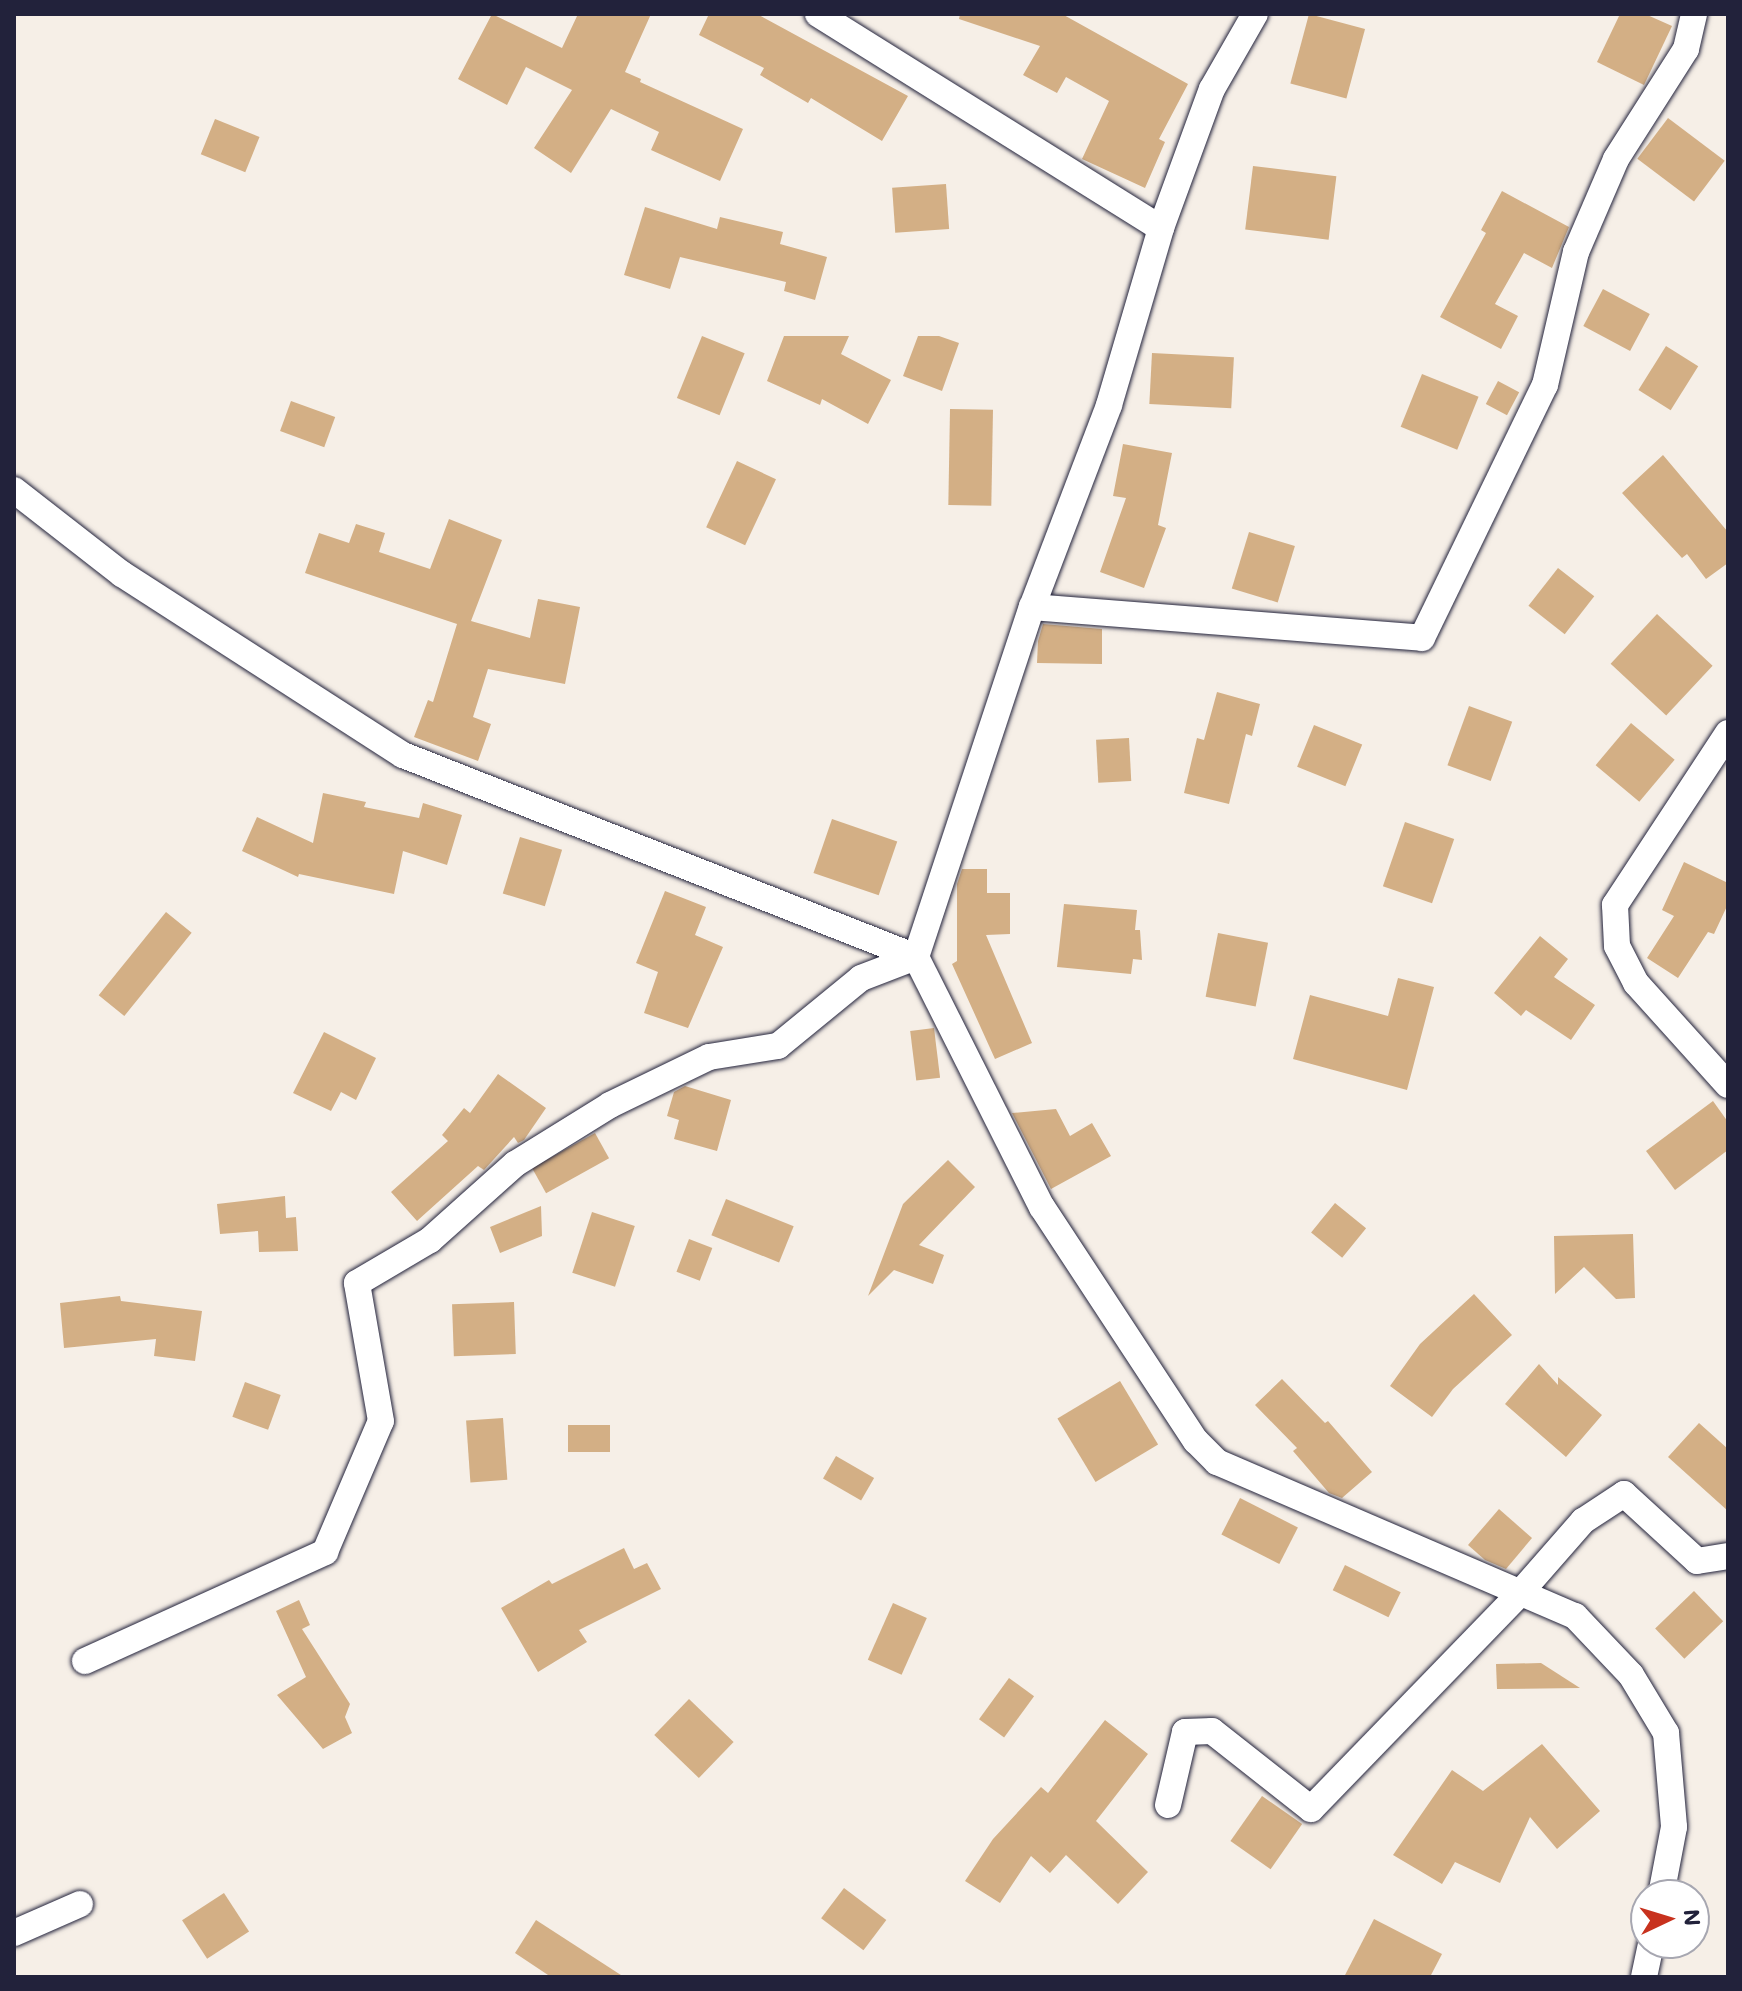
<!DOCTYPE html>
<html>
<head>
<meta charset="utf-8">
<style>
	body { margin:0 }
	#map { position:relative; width:1742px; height:1991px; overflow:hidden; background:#f6efe7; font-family:Mali,sans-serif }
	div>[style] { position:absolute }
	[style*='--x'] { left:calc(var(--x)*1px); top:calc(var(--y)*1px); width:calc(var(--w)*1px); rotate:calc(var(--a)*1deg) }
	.building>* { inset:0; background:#d3af85; transform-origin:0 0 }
	.roads { filter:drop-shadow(0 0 2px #22223b) drop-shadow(0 0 2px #22223b) }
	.street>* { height:26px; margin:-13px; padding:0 13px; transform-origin:13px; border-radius:13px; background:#fff }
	span { translate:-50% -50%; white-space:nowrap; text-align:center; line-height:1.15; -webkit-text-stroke:7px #fff; paint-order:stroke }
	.frame { position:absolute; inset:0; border:16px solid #22223b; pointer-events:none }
	.north { position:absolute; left:1630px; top:1879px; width:80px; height:80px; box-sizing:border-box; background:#fff; border:2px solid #a7a7b1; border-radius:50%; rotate:86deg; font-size:22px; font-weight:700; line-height:32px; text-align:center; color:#22223b }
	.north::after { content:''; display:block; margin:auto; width:28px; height:36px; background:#c8321e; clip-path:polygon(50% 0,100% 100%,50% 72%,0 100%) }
</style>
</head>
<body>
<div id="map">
	<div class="building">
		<div style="clip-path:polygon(492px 14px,562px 48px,578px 14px,651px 14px,625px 72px,641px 79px,640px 82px,743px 129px,720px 181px,651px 150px,659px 132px,611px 109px,571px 173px,534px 148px,572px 90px,526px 67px,507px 105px,458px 79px)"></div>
		<div style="clip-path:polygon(709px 14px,757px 14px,908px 96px,882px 141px,811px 98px,808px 103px,760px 75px,764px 68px,699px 35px)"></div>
		<div style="clip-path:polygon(960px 14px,1062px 14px,1188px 84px,1159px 139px,1165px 142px,1145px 188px,1082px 159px,1109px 101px,1066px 77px,1057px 93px,1023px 75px,1040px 46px,959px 19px)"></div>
		<div style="left:1309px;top:14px;width:58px;height:72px;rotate:15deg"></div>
		<div style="clip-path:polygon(1620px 14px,1645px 14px,1672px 26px,1644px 85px,1597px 62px)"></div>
		<div style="left:1668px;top:118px;width:71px;height:51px;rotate:37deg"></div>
		<div style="left:215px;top:119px;width:48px;height:38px;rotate:22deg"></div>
		<div style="left:1253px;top:166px;width:84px;height:64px;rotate:7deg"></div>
		<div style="left:946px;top:184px;width:45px;height:54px;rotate:86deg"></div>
		<div style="clip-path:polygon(1502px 191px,1569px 227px,1552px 268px,1524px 253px,1495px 304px,1518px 316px,1501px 349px,1440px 317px,1486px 233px,1481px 230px)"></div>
		<div style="clip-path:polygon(645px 207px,717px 229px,720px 217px,783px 232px,780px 244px,827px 257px,815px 300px,784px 291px,786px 282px,680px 257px,670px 289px,624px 275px)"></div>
		<div style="left:1603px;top:289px;width:53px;height:42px;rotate:28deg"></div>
		<div style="left:702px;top:336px;width:46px;height:67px;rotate:22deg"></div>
		<div style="clip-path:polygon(784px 336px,849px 336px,841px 354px,891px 380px,868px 424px,822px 399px,820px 405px,767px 381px)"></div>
		<div style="clip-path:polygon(918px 336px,939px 336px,959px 343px,942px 391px,903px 376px)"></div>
		<div style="left:1666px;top:346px;width:38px;height:52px;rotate:32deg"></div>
		<div style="left:1152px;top:353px;width:82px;height:51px;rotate:3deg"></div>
		<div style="left:1422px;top:374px;width:61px;height:57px;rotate:22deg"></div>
		<div style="left:1498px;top:381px;width:24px;height:26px;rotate:28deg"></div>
		<div style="left:291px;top:401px;width:47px;height:32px;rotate:20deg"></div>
		<div style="left:950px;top:409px;width:43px;height:96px;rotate:1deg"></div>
		<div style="clip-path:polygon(1123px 444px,1172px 453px,1158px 525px,1166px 528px,1144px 588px,1100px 572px,1126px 498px,1113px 496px)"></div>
		<div style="clip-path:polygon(1663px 455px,1728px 532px,1728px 563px,1706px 579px,1687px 554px,1682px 558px,1622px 493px)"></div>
		<div style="left:737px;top:461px;width:43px;height:73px;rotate:25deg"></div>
		<div style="clip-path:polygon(449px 519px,502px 540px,471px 621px,530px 638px,538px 599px,580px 607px,565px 684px,488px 669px,473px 717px,491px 724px,478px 761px,414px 737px,428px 700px,433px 702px,457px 624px,305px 573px,319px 533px,349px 543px,356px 524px,385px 533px,379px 552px,430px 569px)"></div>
		<div style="left:1249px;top:532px;width:48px;height:59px;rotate:17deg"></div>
		<div style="left:1558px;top:568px;width:46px;height:48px;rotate:38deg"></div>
		<div style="left:1657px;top:614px;width:76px;height:68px;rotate:43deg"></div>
		<div style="clip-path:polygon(1043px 624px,1102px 629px,1102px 664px,1037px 663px,1038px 641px)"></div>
		<div style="clip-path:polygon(1217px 692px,1260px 704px,1252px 736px,1246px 734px,1229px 804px,1184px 793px,1197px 738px,1204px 740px)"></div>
		<div style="left:1469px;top:706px;width:46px;height:63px;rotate:20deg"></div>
		<div style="left:1631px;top:723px;width:57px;height:55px;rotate:40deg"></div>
		<div style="left:1314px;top:725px;width:52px;height:45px;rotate:22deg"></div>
		<div style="left:1129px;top:738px;width:43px;height:33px;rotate:87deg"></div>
		<div style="clip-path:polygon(323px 793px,366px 802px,364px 807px,419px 818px,423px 803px,462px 815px,447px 865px,403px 851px,394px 894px,299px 874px,298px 877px,242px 851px,257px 817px,313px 843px)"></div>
		<div style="left:832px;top:819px;width:69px;height:57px;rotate:19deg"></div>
		<div style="left:1405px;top:822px;width:52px;height:68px;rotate:19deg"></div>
		<div style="left:520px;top:837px;width:44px;height:59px;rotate:17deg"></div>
		<div style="clip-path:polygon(1684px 862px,1728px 883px,1728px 904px,1714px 934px,1708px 932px,1678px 978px,1647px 958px,1674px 916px,1662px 910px)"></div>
		<div style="clip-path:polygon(962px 869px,987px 869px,987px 893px,1010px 893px,1010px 934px,986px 935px,1032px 1043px,995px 1059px,952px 964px,957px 961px,957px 884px)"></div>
		<div style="clip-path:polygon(665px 891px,706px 907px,695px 935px,723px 947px,688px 1028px,644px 1013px,658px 972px,636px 963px)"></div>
		<div style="clip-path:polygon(1064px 904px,1137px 910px,1135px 930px,1140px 930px,1142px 960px,1133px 959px,1131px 974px,1057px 967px)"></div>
		<div style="left:166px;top:912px;width:33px;height:107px;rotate:39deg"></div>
		<div style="left:1218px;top:933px;width:51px;height:65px;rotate:11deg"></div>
		<div style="clip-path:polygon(1540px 936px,1568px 959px,1554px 977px,1595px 1005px,1571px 1040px,1526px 1010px,1521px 1016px,1494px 993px)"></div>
		<div style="clip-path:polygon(1398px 978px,1434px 987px,1407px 1090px,1293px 1059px,1310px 995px,1388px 1016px)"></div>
		<div style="left:934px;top:1028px;width:50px;height:24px;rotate:83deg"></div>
		<div style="clip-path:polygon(324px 1032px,376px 1058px,356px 1100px,341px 1092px,331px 1111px,293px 1093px)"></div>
		<div style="clip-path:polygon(498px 1074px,546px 1108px,524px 1140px,518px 1143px,514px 1137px,484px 1170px,478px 1166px,417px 1221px,391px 1192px,448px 1141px,442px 1135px,464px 1108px,470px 1113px)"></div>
		<div style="clip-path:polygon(685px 1086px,731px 1100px,717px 1151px,674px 1139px,679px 1120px,667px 1116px,674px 1092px)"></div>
		<div style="clip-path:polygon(1713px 1101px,1728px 1122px,1728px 1150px,1675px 1190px,1646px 1151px)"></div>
		<div style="clip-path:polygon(1056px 1109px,1070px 1136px,1092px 1123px,1111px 1156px,1051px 1189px,1012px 1113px)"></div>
		<div style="left:595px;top:1133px;width:29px;height:72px;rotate:61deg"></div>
		<div style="clip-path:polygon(948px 1160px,975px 1187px,919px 1245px,944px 1255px,933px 1284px,894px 1270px,868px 1296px,903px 1204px)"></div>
		<div style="clip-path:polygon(285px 1196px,286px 1218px,296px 1217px,298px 1251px,259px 1252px,258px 1231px,220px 1234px,217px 1204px)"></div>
		<div style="left:726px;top:1199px;width:73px;height:39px;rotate:22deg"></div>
		<div style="left:1335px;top:1203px;width:40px;height:38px;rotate:39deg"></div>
		<div style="clip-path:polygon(541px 1206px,542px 1236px,500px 1253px,490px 1227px)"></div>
		<div style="left:592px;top:1212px;width:45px;height:64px;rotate:18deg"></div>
		<div style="clip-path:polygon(1633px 1234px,1635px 1298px,1616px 1299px,1584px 1267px,1555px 1294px,1554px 1236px)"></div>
		<div style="left:689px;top:1239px;width:25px;height:35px;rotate:21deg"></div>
		<div style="clip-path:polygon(1474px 1294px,1512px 1335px,1453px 1389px,1432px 1417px,1390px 1386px,1420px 1344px)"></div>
		<div style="clip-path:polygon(120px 1296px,121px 1301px,202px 1311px,195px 1361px,154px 1356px,156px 1339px,64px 1348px,60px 1303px)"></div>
		<div style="left:514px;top:1302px;width:52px;height:62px;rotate:88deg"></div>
		<div style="clip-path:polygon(1539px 1364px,1558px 1385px,1558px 1377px,1602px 1415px,1566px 1457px,1505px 1404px)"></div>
		<div style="clip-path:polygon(1282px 1379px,1325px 1423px,1328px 1421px,1372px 1472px,1342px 1498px,1329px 1493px,1293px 1451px,1297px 1448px,1255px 1405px)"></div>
		<div style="left:1120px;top:1381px;width:74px;height:73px;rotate:59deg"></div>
		<div style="left:245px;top:1382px;width:38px;height:37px;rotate:20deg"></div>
		<div style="left:503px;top:1418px;width:62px;height:37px;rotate:86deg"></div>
		<div style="clip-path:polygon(1699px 1423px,1728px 1449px,1728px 1511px,1668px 1457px)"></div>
		<div style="left:568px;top:1425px;width:42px;height:27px"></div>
		<div style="left:836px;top:1456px;width:44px;height:26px;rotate:30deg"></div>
		<div style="left:1240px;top:1498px;width:65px;height:41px;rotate:27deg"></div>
		<div style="clip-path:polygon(1499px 1509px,1532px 1538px,1506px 1569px,1485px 1560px,1468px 1545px)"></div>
		<div style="clip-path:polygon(624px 1548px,634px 1569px,647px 1563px,661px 1589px,579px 1630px,587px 1642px,538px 1672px,501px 1608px,549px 1580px,552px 1584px)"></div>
		<div style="left:1345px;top:1565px;width:62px;height:28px;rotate:26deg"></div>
		<div style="left:1694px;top:1591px;width:42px;height:54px;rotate:46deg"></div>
		<div style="clip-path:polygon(299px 1600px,310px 1625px,302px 1629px,350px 1704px,345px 1717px,352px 1733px,323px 1749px,277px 1695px,306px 1677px,276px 1611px)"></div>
		<div style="left:893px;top:1603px;width:37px;height:62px;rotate:24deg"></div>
		<div style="clip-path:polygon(1541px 1663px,1580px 1688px,1497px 1689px,1496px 1664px)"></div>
		<div style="left:1009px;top:1678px;width:31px;height:51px;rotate:36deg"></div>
		<div style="left:689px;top:1699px;width:62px;height:50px;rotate:44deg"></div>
		<div style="clip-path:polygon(1105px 1720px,1148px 1754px,1096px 1821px,1148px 1872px,1118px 1904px,1066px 1855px,1050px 1873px,1031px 1856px,1000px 1903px,965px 1881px,993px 1839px,1041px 1787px,1048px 1793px)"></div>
		<div style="clip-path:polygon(1542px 1744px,1600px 1811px,1557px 1849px,1530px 1817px,1500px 1883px,1455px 1862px,1442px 1884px,1393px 1855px,1452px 1770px,1483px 1791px)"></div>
		<div style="left:1262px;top:1796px;width:49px;height:55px;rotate:35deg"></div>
		<div style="left:844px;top:1888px;width:53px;height:38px;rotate:37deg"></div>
		<div style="left:224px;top:1893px;width:46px;height:50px;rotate:57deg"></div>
		<div style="clip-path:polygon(1374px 1919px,1442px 1954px,1430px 1977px,1344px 1977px)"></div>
		<div style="clip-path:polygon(536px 1920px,624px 1977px,551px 1977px,515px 1953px)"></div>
	</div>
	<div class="roads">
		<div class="street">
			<div style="--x:818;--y:14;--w:404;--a:32"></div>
			<div style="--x:14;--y:490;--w:137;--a:37.9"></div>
			<div style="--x:122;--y:574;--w:334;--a:32.8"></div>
			<div style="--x:403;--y:755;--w:551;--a:21.49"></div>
			<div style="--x:916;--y:957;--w:280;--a:63.3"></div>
			<div style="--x:1042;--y:1207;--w:280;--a:56.7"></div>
			<div style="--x:1196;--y:1441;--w:30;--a:45"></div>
			<div style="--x:1217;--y:1462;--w:390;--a:23.3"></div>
			<div style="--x:1575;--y:1616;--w:81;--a:46.5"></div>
			<div style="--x:1631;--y:1675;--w:68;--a:58.9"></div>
			<div style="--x:1666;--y:1733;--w:94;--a:85.1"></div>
			<div style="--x:1674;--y:1827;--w:69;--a:100.8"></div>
			<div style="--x:1032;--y:607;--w:391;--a:4.5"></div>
			<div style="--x:1422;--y:638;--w:281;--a:-64.1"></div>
			<div style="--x:1545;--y:385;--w:137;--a:-76.9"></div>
			<div style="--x:1576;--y:252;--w:101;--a:-66.7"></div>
			<div style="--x:1616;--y:159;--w:130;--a:-57.5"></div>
			<div style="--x:1686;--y:49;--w:36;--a:-77"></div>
			<div style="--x:1728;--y:733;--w:206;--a:123.3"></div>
			<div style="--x:1615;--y:905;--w:41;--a:87.2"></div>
			<div style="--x:1617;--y:946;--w:42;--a:62.8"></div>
			<div style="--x:1636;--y:983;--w:137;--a:48"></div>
			<div style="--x:85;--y:1661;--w:264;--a:-24.4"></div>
			<div style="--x:325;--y:1552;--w:142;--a:-66.9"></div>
			<div style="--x:381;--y:1421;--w:140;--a:-99.9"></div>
			<div style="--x:357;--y:1283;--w:85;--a:-30.5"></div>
			<div style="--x:430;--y:1240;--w:114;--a:-41.8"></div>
			<div style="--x:515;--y:1164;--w:112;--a:-31.8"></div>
			<div style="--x:610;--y:1105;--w:110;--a:-25.9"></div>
			<div style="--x:709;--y:1057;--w:70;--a:-9.1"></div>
			<div style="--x:778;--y:1046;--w:107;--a:-39.3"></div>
			<div style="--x:861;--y:978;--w:59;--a:-20.9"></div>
			<div style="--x:916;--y:957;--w:369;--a:-71.7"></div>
			<div style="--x:1032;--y:607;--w:216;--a:-69.1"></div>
			<div style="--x:1109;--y:405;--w:184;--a:-73.6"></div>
			<div style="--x:1161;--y:228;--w:148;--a:-69.9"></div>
			<div style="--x:1212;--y:89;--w:86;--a:-60.2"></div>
			<div style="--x:1168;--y:1805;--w:75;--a:-76.9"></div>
			<div style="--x:1185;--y:1732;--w:27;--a:-2"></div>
			<div style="--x:1212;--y:1731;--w:126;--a:38.2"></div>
			<div style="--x:1311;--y:1809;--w:301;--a:-45.9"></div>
			<div style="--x:1520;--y:1593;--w:96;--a:-48.8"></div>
			<div style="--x:1583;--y:1521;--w:49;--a:-33.4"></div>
			<div style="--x:1624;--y:1494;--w:99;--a:42.5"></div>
			<div style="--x:1697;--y:1561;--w:31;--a:-9"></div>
			<div style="--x:14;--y:1933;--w:72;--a:-23.7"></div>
			<div style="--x:1644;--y:1977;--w:35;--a:-78"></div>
		</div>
	</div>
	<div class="frame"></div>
	<div class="north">N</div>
</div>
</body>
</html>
